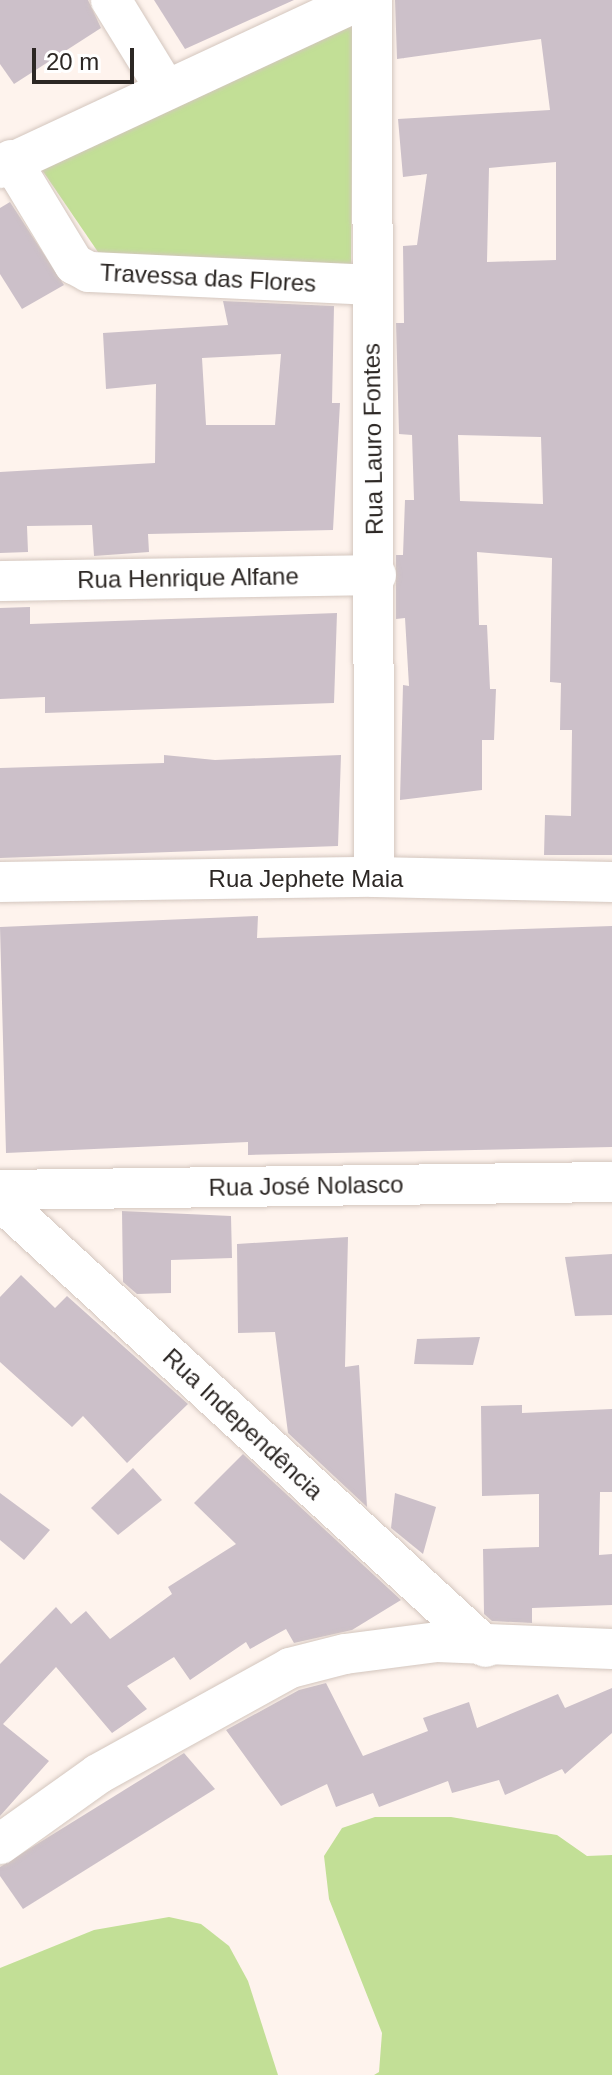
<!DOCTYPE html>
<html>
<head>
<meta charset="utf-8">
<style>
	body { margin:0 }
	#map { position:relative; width:612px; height:2075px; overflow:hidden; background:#fef3ed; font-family:Helvetica,sans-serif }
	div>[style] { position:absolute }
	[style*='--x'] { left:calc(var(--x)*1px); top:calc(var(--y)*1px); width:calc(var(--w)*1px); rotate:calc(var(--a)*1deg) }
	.green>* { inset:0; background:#c2df96 }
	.building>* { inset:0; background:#ccc0c9 }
	.roads { filter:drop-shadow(0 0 2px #d3c6be) drop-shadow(0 0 2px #d3c6be) }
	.minor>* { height:40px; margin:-20px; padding:0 20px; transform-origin:20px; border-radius:20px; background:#fff }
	span { translate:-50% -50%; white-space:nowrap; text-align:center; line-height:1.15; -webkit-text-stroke:8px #fff; paint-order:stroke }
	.street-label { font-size:24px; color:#2c2724 }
	.scale { position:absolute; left:32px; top:48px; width:102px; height:36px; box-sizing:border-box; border:4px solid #2c2724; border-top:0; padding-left:10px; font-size:24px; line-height:28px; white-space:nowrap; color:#2c2724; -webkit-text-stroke:6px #fff; paint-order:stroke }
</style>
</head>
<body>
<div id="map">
	<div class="green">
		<div style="clip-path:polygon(353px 18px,351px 266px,139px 263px,98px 252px,38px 164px)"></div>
		<div style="clip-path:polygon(375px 1817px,451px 1817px,557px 1835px,587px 1856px,612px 1855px,612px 2075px,374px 2075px,379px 2072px,382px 2033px,329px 1899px,324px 1856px,342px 1828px)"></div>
		<div style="clip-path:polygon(169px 1917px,201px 1924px,229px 1946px,248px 1981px,278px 2075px,0 2075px,0 1968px,94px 1930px)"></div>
	</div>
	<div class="building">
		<div style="clip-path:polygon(0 0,88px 0,101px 28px,14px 84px,0 64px)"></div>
		<div style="clip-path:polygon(154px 0,294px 0,185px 49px)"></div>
		<div style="clip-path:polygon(evenodd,395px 0,612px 0,612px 855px,544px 855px,545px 815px,571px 816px,572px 730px,560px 730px,561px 683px,550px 682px,552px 558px,477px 552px,479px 625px,487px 625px,490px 689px,496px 689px,494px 740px,482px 740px,482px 790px,400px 800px,403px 685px,409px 686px,405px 618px,396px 619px,396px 555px,403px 555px,405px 500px,414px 500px,412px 435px,399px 434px,396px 323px,404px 323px,403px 246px,417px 245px,427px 174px,403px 177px,398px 119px,550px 110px,541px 39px,397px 59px,395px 0,556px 162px,556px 260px,487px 262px,489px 168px,556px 162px,395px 0,458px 435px,541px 437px,543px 504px,460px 501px,458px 435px)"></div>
		<div style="clip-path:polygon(10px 202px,64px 285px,22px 309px,0 274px,0 208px)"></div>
		<div style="clip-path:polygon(evenodd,223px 301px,334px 306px,332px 403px,340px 403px,333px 530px,148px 534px,149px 552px,94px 556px,92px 525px,27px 526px,28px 552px,0 553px,0 472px,155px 463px,156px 384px,106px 389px,103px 333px,228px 325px,223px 301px,281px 354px,275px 425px,206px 425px,202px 358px,281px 354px)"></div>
		<div style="clip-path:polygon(30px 607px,30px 624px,337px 613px,334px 703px,45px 713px,45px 697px,0 699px,0 608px)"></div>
		<div style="clip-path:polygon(164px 755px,215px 760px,341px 755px,338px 846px,0 858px,0 768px,164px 763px)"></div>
		<div style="clip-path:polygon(258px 916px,257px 938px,612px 926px,612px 1147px,248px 1155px,248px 1142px,6px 1153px,0 927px)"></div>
		<div style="clip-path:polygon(122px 1211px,231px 1216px,232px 1258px,171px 1260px,171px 1293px,137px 1294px,123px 1282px)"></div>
		<div style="clip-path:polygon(348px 1237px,345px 1367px,359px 1365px,367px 1507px,288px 1433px,275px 1332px,238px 1333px,237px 1244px)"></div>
		<div style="clip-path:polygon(612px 1254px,612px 1315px,575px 1316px,565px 1257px)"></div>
		<div style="clip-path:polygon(21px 1275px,55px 1308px,67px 1296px,188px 1404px,127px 1463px,83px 1416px,72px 1427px,0 1362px,0 1297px)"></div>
		<div style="clip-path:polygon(480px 1337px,473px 1365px,414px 1364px,417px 1339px)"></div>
		<div style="clip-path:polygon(522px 1405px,522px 1413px,612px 1409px,612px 1492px,600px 1492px,599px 1555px,612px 1554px,612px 1605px,532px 1608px,532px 1623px,492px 1621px,484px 1614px,483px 1549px,539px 1547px,539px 1494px,482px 1496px,481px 1406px)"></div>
		<div style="clip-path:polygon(243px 1454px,401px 1600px,352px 1630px,294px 1643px,286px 1629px,250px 1649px,246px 1642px,190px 1680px,174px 1657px,127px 1686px,147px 1709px,112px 1733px,56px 1667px,3px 1724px,49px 1761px,0 1816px,0 1664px,56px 1607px,71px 1624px,86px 1611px,110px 1639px,172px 1594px,168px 1587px,236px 1544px,194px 1503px)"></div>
		<div style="clip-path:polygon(133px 1468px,162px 1500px,118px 1535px,91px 1508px)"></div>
		<div style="clip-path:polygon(0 1493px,50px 1530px,24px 1560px,0 1540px)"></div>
		<div style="clip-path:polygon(395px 1493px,436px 1507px,423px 1554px,391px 1528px)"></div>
		<div style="clip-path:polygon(326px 1683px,363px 1756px,428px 1731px,423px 1718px,469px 1702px,477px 1728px,558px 1694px,565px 1708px,612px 1688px,612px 1733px,565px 1774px,562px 1769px,505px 1795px,499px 1780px,452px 1793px,448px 1781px,379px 1807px,373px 1793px,336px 1807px,327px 1784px,281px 1806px,226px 1730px,299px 1690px)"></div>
		<div style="clip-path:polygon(184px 1753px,215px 1789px,23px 1909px,0 1876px,0 1867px)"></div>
	</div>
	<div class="roads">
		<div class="minor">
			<div style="--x:111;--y:0;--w:103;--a:58.5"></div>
			<div style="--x:372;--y:0;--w:877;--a:89.87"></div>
			<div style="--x:11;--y:160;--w:122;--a:58.8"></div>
			<div style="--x:74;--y:264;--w:17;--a:28"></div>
			<div style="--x:89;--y:272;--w:281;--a:2.6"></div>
			<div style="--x:0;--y:168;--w:398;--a:-25"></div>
			<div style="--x:0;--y:581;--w:376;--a:-0.9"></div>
			<div style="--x:0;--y:882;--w:374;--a:-0.8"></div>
			<div style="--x:374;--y:877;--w:238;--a:1.2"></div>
			<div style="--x:0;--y:1190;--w:612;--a:-0.75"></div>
			<div style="--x:0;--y:1200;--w:660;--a:42.61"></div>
			<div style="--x:0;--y:1844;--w:120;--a:-35.5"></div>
			<div style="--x:98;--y:1774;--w:219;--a:-28.9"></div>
			<div style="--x:290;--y:1668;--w:57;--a:-14.3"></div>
			<div style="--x:345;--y:1654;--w:93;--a:-7.4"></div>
			<div style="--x:437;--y:1642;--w:175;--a:2.3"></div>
		</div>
	</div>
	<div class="street-label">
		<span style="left:208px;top:278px;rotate:3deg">Travessa das Flores</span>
		<span style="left:373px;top:439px;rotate:-91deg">Rua Lauro Fontes</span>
		<span style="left:188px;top:578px;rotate:-1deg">Rua Henrique Alfane</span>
		<span style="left:306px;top:879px">Rua Jephete Maia</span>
		<span style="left:306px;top:1186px;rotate:-1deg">Rua José Nolasco</span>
		<span style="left:243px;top:1424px;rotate:43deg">Rua Independência</span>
	</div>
	<div class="scale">20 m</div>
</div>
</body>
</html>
